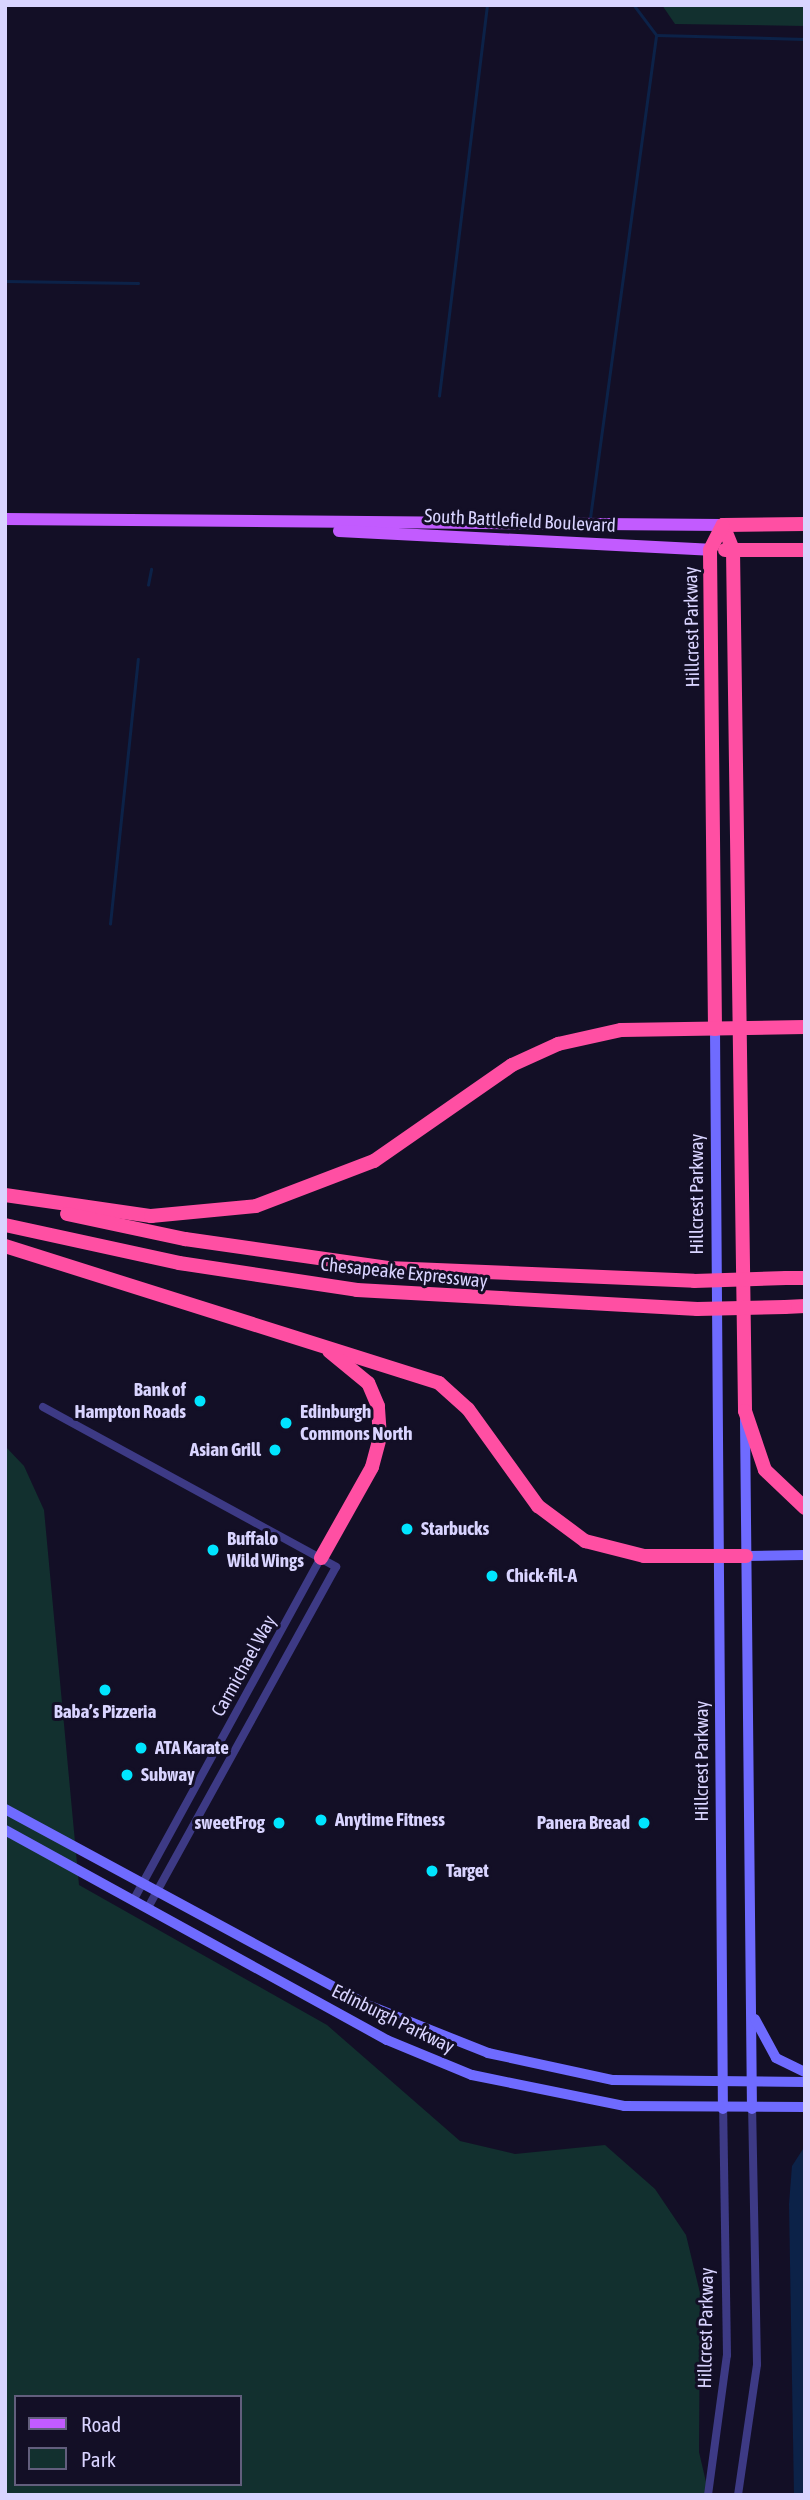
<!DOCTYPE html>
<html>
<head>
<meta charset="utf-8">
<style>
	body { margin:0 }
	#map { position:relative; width:810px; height:2500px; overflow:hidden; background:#130f26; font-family:"Asap Condensed",sans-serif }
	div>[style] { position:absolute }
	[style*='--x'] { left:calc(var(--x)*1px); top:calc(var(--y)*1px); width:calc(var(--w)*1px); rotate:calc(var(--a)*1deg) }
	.green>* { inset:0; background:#12302f }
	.water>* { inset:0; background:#0c2248 }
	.stream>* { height:2.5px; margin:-1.25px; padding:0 1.25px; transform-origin:1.25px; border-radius:1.25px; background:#0c2248 }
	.street>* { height:8px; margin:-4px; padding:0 4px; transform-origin:4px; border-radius:4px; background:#3d3a85 }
	.secondary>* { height:10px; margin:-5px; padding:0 5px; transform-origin:5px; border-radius:5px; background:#6f6bff }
	.primary>* { height:12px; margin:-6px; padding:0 6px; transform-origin:6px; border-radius:6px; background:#c25bff }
	.highway>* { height:14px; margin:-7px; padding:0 7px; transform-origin:7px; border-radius:7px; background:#ff4fa3 }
	.highway-bridge>* { height:14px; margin:-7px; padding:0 7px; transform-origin:7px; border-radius:7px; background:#ff4fa3 }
	.dots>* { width:19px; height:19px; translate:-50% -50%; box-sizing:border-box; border:4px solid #130f26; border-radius:50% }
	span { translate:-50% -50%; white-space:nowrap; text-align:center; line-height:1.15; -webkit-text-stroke:6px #130f26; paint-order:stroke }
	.street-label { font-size:19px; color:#d9d4ff }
	.poi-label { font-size:19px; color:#d9d4ff; font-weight:700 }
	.right { translate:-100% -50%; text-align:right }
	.left { translate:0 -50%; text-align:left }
	.frame { position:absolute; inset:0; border:7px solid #d9d4ff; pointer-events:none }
	.legend { position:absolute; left:14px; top:2395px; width:228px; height:91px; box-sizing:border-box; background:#130f26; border:2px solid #625e7d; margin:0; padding:9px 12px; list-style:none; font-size:21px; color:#d9d4ff }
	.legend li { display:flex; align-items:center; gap:14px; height:35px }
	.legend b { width:35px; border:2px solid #625e7d }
</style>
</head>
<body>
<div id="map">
	<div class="green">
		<div style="clip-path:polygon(662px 5px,805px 5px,805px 26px,675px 24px)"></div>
		<div style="clip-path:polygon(evenodd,5px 1446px,24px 1466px,44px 1510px,79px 1885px,327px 2025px,460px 2141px,515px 2154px,605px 2145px,655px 2189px,686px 2235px,700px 2293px,699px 2452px,709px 2495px,5px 2495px,5px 1446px,16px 2397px,240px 2397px,240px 2484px,16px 2484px,16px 2397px)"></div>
	</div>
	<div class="water">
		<div style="clip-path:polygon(805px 2146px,805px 2495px,794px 2495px,789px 2204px,792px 2166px)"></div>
	</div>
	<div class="stream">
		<div style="--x:656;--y:35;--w:149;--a:1.5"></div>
		<div style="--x:5;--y:281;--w:133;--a:0.9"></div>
		<div style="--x:439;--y:396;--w:394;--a:-83"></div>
		<div style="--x:590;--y:518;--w:487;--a:-82.2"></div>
		<div style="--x:656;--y:35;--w:38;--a:-127"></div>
		<div style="--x:148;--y:585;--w:16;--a:-79"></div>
		<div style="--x:110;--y:924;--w:266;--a:-84"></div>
	</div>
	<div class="street">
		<div style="--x:43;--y:1407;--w:334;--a:28.6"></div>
		<div style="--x:336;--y:1567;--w:389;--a:118.9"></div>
		<div style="--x:134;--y:1899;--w:389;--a:-61.3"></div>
		<div style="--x:708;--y:2495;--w:141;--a:-82.3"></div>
		<div style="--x:727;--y:2355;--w:246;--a:-90.9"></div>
		<div style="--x:738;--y:2495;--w:132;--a:-81.7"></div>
		<div style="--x:757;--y:2364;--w:255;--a:-91.1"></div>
	</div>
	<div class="secondary">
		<div style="--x:715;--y:1029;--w:1080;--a:89.58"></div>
		<div style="--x:745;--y:1420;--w:689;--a:89.42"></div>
		<div style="--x:746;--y:1556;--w:59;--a:-1"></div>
		<div style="--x:5;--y:1809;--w:415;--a:28.4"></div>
		<div style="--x:370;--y:2006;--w:127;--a:21.7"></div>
		<div style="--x:488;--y:2053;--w:128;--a:12.2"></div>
		<div style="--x:613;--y:2080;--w:192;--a:0.6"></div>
		<div style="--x:5;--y:1830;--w:436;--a:28.8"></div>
		<div style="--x:387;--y:2040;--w:92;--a:22.4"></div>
		<div style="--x:472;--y:2075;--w:155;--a:11.5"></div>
		<div style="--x:624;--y:2106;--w:181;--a:0.3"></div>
		<div style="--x:755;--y:2019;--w:44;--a:61.7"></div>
		<div style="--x:776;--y:2058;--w:32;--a:26"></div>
	</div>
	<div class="primary">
		<div style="--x:5;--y:519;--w:718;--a:0.48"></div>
		<div style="--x:339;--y:531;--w:371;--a:2.9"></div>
	</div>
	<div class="highway">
		<div style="--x:723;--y:525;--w:27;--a:68"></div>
		<div style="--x:733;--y:550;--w:861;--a:89.2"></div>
		<div style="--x:745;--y:1411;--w:62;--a:71.3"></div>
		<div style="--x:765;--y:1470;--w:55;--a:43.5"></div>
		<div style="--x:723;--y:525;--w:82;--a:-0.7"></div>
		<div style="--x:725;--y:550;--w:80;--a:0"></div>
		<div style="--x:715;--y:1029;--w:479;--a:-90.6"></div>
		<div style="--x:710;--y:550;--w:28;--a:-63"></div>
		<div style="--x:5;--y:1195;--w:148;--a:8.2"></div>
		<div style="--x:151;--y:1216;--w:105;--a:-5.4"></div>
		<div style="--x:256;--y:1206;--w:126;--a:-20.9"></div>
		<div style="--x:374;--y:1161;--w:168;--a:-34.8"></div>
		<div style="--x:512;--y:1065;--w:51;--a:-24.5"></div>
		<div style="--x:558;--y:1044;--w:65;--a:-12.5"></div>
		<div style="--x:621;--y:1030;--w:184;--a:-0.9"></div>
		<div style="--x:67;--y:1214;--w:121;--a:12"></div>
		<div style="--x:185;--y:1239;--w:205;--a:8.1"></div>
		<div style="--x:388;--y:1268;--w:306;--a:2.4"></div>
		<div style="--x:5;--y:1225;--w:178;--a:12.3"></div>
		<div style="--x:179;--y:1263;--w:180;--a:8.6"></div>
		<div style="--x:357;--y:1290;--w:341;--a:3.2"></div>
		<div style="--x:5;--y:1246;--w:455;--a:17.5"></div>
		<div style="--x:439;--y:1383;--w:39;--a:42"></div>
		<div style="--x:468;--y:1409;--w:120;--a:54.2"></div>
		<div style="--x:538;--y:1506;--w:59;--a:36.7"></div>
		<div style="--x:585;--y:1541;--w:61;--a:14.3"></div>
		<div style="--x:644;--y:1556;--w:102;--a:0"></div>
		<div style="--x:786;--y:1278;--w:19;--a:0"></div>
		<div style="--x:785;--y:1307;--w:20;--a:-3"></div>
		<div style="--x:321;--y:1558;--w:104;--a:-60.7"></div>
		<div style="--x:372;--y:1467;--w:31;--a:-75"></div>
		<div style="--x:380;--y:1437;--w:31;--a:-94"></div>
		<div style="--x:378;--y:1406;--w:25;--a:-113"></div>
		<div style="--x:368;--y:1383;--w:50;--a:-140.6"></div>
	</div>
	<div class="highway-bridge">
		<div style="--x:694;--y:1281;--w:92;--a:-1.9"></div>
		<div style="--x:697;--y:1309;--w:88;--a:-1.3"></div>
	</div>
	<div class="dots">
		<div style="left:200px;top:1401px;background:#00e5ff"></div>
		<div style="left:286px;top:1423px;background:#00e5ff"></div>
		<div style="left:275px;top:1450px;background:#00e5ff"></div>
		<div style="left:407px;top:1529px;background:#00e5ff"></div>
		<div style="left:213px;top:1550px;background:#00e5ff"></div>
		<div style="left:492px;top:1576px;background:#00e5ff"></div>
		<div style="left:105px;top:1690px;background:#00e5ff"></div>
		<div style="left:141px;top:1748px;background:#00e5ff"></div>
		<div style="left:127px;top:1775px;background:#00e5ff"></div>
		<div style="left:321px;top:1820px;background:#00e5ff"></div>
		<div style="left:279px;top:1823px;background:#00e5ff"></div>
		<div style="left:644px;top:1823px;background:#00e5ff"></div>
		<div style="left:432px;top:1871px;background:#00e5ff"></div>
	</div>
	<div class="street-label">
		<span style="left:520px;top:521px;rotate:3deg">South Battlefield Boulevard</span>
		<span style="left:692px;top:627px;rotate:-91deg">Hillcrest Parkway</span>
		<span style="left:697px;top:1194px;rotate:-90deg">Hillcrest Parkway</span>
		<span style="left:404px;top:1273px;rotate:6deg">Chesapeake Expressway</span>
		<span style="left:244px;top:1666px;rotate:-61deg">Carmichael Way</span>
		<span style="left:702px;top:1761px;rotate:-90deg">Hillcrest Parkway</span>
		<span style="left:393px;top:2019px;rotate:26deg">Edinburgh Parkway</span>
		<span style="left:706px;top:2328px;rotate:-89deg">Hillcrest Parkway</span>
	</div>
	<div class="poi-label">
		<span class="right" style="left:186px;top:1401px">Bank of<br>Hampton Roads</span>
		<span class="left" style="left:300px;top:1423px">Edinburgh<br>Commons North</span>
		<span class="right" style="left:261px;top:1450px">Asian Grill</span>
		<span class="left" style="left:421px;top:1529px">Starbucks</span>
		<span class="left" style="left:227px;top:1550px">Buffalo<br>Wild Wings</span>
		<span class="left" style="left:506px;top:1576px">Chick-fil-A</span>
		<span style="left:105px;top:1712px">Baba’s Pizzeria</span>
		<span class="left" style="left:155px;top:1748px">ATA Karate</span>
		<span class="left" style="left:141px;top:1775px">Subway</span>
		<span class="left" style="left:335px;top:1820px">Anytime Fitness</span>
		<span class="right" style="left:265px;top:1823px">sweetFrog</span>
		<span class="right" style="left:630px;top:1823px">Panera Bread</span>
		<span class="left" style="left:446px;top:1871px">Target</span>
	</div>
	<div class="frame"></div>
	<ul class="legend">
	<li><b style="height:9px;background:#c25bff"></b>Road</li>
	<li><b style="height:19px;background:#12302f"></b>Park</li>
	</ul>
</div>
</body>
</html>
